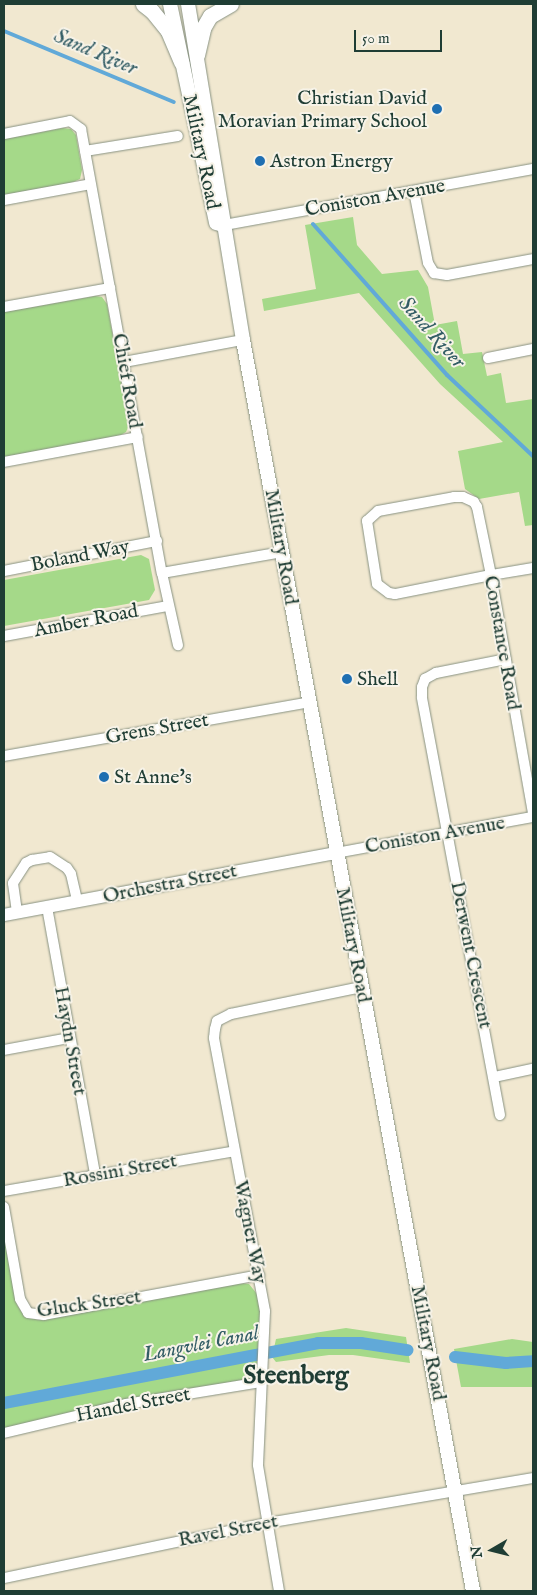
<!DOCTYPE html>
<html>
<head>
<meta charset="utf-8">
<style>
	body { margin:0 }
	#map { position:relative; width:537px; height:1595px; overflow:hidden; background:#f1e8d0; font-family:"IM FELL English",serif }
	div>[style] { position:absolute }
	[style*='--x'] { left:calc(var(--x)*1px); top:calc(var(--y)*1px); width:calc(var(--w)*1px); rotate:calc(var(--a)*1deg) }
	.green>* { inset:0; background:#a5d989 }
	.stream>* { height:4px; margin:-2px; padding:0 2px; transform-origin:2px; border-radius:2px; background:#61a9d8 }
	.canal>* { height:12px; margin:-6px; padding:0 6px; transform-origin:6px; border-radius:6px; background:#61a9d8 }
	.roads { filter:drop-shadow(0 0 1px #889282) drop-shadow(0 0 1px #889282) }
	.minor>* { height:10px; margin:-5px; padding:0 5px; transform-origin:5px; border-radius:5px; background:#fff }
	.tertiary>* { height:12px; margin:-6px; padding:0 6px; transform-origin:6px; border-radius:6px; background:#fff }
	.secondary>* { height:14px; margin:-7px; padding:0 7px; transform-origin:7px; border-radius:7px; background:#fff }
	.primary>* { height:15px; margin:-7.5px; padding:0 7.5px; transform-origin:7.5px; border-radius:7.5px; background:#fff }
	.dots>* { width:14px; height:14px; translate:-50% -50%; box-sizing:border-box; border:2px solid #f7f3e8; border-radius:50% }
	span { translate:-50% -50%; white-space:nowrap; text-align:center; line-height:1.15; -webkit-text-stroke:4px #f7f3e8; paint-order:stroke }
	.poi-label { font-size:20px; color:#1f3d34 }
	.right { translate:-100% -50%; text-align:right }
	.left { translate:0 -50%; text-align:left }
	.street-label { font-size:20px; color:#1f3d34 }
	.water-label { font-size:21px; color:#335d65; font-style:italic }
	.district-label { font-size:25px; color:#1f3d34; font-weight:700 }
	.frame { position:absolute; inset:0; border:5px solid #1f3d34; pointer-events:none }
	.north { position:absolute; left:467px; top:1525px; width:50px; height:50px; -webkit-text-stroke:4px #f7f3e8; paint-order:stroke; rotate:262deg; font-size:14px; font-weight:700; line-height:20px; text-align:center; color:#1f3d34 }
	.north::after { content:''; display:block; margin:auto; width:18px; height:22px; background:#1f3d34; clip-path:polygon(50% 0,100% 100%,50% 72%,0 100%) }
	.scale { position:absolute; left:354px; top:30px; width:88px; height:22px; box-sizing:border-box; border:2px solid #1f3d34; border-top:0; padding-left:6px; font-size:15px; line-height:18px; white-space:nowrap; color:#1f3d34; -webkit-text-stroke:4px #f7f3e8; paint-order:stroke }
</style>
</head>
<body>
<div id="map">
	<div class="green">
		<div style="clip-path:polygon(63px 128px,71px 129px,76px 135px,82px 170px,80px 179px,71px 183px,4px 195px,4px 139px)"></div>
		<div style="clip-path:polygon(353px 217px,357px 245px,382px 274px,418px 270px,428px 287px,435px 325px,457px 321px,463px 354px,482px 352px,487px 376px,501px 373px,506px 403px,533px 399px,533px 525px,525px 526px,519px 492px,479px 499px,465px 489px,458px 451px,503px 442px,440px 384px,359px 293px,264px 311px,262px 299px,316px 289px,305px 225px)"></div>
		<div style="clip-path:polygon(95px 296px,102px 297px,107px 304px,129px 425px,126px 432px,119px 436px,4px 457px,4px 312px)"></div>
		<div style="clip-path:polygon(141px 555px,149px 559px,155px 590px,149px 600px,4px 626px,4px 580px)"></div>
		<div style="clip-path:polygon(4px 1236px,17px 1305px,25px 1316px,38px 1320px,239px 1283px,249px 1284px,257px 1294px,261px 1318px,256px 1372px,253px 1378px,115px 1403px,4px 1431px)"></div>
		<div style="clip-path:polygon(346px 1328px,406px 1337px,410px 1363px,353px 1355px,329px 1355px,276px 1362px,272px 1357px,276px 1339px)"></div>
		<div style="clip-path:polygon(512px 1339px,533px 1342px,533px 1387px,461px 1387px,454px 1349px)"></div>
	</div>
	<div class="stream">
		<div style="--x:4;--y:31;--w:184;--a:22.7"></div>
		<div style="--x:313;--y:224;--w:202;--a:48.4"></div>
		<div style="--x:447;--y:375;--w:118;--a:43.3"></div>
	</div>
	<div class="canal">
		<div style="--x:455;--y:1357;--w:51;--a:6.7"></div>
		<div style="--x:506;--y:1363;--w:27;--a:-4"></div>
		<div style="--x:4;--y:1403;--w:320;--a:-10.8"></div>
		<div style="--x:318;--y:1343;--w:43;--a:0"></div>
		<div style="--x:361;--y:1343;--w:47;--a:8.7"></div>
	</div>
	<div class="roads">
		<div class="minor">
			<div style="--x:4;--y:134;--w:67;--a:-11.1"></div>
			<div style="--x:70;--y:121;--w:14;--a:36"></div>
			<div style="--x:81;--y:129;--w:451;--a:79.7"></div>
			<div style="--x:162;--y:573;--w:74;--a:77.5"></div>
			<div style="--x:85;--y:151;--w:94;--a:-9.2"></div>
			<div style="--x:414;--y:191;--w:73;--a:79"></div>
			<div style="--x:428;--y:263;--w:12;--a:59"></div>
			<div style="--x:434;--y:273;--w:13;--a:9"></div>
			<div style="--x:447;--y:275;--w:87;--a:-10.5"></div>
			<div style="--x:4;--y:200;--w:88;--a:-10.4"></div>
			<div style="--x:219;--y:226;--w:319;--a:-10.3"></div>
			<div style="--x:4;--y:307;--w:108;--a:-10.2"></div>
			<div style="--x:488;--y:358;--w:46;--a:-11.3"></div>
			<div style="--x:124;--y:362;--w:121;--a:-10.5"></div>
			<div style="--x:4;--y:462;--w:136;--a:-10.6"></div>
			<div style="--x:533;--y:568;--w:43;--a:170.5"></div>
			<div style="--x:491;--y:575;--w:98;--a:168.8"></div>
			<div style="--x:395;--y:594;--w:6;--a:-171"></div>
			<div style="--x:389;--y:593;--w:15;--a:-143"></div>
			<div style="--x:377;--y:584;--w:64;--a:-99"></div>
			<div style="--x:367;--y:521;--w:15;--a:-42"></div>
			<div style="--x:378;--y:511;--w:77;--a:-10.4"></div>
			<div style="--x:454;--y:497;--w:9;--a:0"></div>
			<div style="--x:463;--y:497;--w:12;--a:24"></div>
			<div style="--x:474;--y:502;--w:6;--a:59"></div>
			<div style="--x:477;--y:507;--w:69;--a:78.4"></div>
			<div style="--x:491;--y:575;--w:243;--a:80"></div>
			<div style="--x:4;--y:571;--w:156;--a:-11.1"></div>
			<div style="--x:162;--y:573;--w:122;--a:-9.9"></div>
			<div style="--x:4;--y:636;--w:167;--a:-10.4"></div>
			<div style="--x:4;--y:756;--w:310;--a:-10"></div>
			<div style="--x:336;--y:853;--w:200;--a:-10.4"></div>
			<div style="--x:47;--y:907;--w:272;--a:79.8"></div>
			<div style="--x:17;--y:912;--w:29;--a:-98"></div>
			<div style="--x:13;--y:883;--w:24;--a:-57"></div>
			<div style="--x:26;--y:863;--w:7;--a:-27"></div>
			<div style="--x:32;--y:860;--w:18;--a:-9"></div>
			<div style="--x:50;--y:857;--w:20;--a:33"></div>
			<div style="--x:67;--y:868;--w:7;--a:56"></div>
			<div style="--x:71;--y:874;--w:28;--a:77"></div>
			<div style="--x:4;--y:1050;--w:66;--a:-10.5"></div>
			<div style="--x:494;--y:1077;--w:40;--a:-12"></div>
			<div style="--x:500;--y:1115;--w:425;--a:-100.6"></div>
			<div style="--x:422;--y:697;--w:10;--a:-90"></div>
			<div style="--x:422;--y:687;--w:9;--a:-69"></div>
			<div style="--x:425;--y:679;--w:13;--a:-29"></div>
			<div style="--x:436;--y:673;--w:71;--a:-11.3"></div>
			<div style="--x:4;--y:1191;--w:234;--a:-9.8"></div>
			<div style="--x:4;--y:1207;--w:93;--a:80.1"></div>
			<div style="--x:20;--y:1299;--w:16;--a:60"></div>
			<div style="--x:28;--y:1313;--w:16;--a:7"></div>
			<div style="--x:44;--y:1315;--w:219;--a:-10.5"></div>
			<div style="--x:4;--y:1433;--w:125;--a:-13.4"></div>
			<div style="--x:126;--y:1404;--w:138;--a:-9.2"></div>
			<div style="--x:4;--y:1578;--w:269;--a:-11.8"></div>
			<div style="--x:267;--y:1523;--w:270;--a:-9.6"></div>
			<div style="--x:279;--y:1591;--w:128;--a:-99.5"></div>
			<div style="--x:258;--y:1465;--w:154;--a:-87.4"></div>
			<div style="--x:265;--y:1311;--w:278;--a:-100.6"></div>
			<div style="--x:214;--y:1038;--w:9;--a:-84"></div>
			<div style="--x:215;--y:1029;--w:8;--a:-76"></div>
			<div style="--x:217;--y:1021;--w:16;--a:-27"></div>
			<div style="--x:231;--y:1014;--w:133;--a:-11.7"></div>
		</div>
		<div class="tertiary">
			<div style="--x:4;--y:915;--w:338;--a:-10.6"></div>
		</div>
		<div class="secondary">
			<div style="--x:170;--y:4;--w:224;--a:78.1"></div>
			<div style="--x:188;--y:4;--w:340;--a:80.7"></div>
			<div style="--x:243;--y:340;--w:1272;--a:79.58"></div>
		</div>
		<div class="primary">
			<div style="--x:143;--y:4;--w:11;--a:38"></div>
			<div style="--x:152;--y:11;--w:26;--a:51"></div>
			<div style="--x:168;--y:31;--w:34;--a:67"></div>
			<div style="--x:197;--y:55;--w:28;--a:-77"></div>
			<div style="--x:203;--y:28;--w:14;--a:-60"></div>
			<div style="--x:210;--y:16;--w:24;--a:-30"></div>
		</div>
	</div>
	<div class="dots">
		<div style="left:437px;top:109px;background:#1f6fb2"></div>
		<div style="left:260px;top:161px;background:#1f6fb2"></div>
		<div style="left:347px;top:679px;background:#1f6fb2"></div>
		<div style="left:104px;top:777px;background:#1f6fb2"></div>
	</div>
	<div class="poi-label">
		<span class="right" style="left:427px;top:110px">Christian David<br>Moravian Primary School</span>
		<span class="left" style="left:270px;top:161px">Astron Energy</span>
		<span class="left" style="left:357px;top:679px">Shell</span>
		<span class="left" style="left:114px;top:777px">St Anne's</span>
	</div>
	<div class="street-label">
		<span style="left:201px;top:152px;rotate:78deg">Military Road</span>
		<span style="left:375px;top:198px;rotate:-10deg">Coniston Avenue</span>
		<span style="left:127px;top:381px;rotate:80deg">Chief Road</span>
		<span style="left:281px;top:547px;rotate:80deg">Military Road</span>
		<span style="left:80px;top:556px;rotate:-11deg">Boland Way</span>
		<span style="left:86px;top:621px;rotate:-11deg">Amber Road</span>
		<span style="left:502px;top:643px;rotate:80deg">Constance Road</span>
		<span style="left:157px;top:729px;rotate:-10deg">Grens Street</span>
		<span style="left:435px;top:835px;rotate:-10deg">Coniston Avenue</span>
		<span style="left:170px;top:884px;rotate:-11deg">Orchestra Street</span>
		<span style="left:353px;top:945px;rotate:79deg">Military Road</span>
		<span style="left:471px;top:955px;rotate:79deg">Derwent Crescent</span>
		<span style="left:70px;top:1041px;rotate:80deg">Haydn Street</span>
		<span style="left:120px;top:1171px;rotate:-10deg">Rossini Street</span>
		<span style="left:250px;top:1232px;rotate:79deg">Wagner Way</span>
		<span style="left:89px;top:1304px;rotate:-8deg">Gluck Street</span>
		<span style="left:428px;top:1343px;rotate:79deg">Military Road</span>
		<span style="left:133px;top:1405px;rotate:-11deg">Handel Street</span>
		<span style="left:228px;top:1531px;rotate:-11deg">Ravel Street</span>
	</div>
	<div class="water-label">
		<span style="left:95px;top:53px;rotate:23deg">Sand River</span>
		<span style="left:431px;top:333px;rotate:48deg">Sand River</span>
		<span style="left:201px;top:1345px;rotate:-11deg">Langvlei Canal</span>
	</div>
	<div class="district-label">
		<span style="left:296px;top:1376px">Steenberg</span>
	</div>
	<div class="frame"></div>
	<div class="north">N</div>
	<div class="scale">50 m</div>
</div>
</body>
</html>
